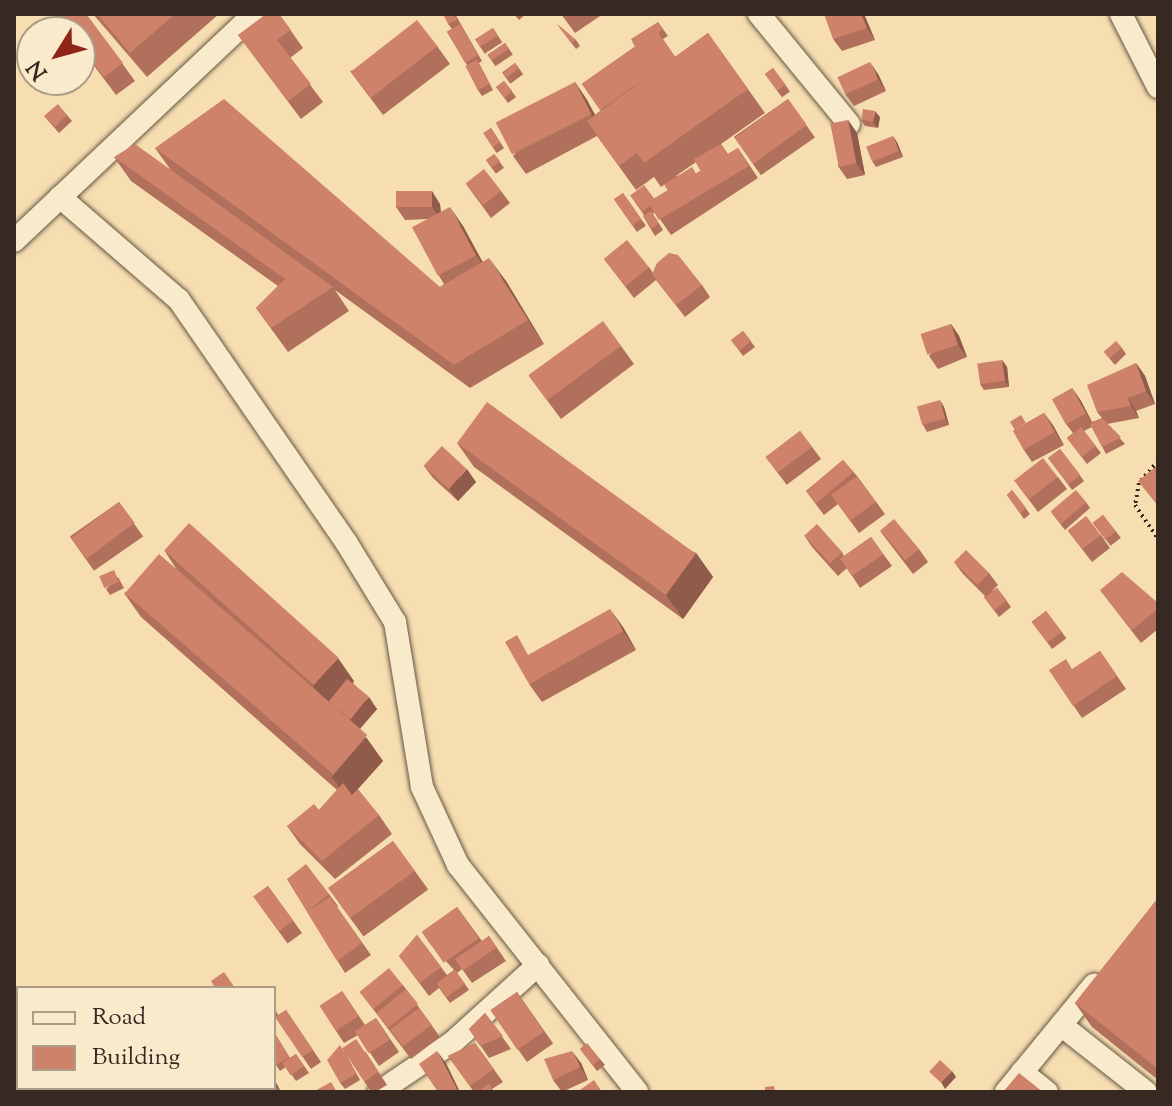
<!DOCTYPE html>
<html>
<head>
<meta charset="utf-8">
<style>
	body { margin:0 }
	#map { position:relative; width:1172px; height:1106px; overflow:hidden; background:#f6deb0; font-family:"Sorts Mill Goudy",serif }
	div>[style] { position:absolute }
	[style*='--x'] { left:calc(var(--x)*1px); top:calc(var(--y)*1px); width:calc(var(--w)*1px); rotate:calc(var(--a)*1deg) }
	.path>* { height:4px; margin-top:-2px; transform-origin:0; background:repeating-linear-gradient(90deg,#372922 0 2px,transparent 0 6px) }
	.roads { filter:drop-shadow(0 0 2px #675646) drop-shadow(0 0 2px #675646) }
	.minor>* { height:22px; margin:-11px; padding:0 11px; transform-origin:11px; border-radius:11px; background:#f9eacc }
	.wall>* { inset:0; background:#b1705b; transform-origin:0 0 }
	.shaded-wall>* { inset:0; background:#905b4a }
	.building>* { inset:0; background:#ce826a; transform-origin:0 0 }
	span { translate:-50% -50%; white-space:nowrap; text-align:center; line-height:1.15; -webkit-text-stroke:7px #f9eacc; paint-order:stroke }
	.frame { position:absolute; inset:0; border:16px solid #372922; pointer-events:none }
	.legend { position:absolute; left:16px; top:986px; width:260px; height:104px; box-sizing:border-box; background:#f9eacc; border:2px solid #ab9d88; margin:0; padding:10px 14px; list-style:none; font-size:24px; color:#372922 }
	.legend li { display:flex; align-items:center; gap:16px; height:40px }
	.legend b { width:40px; border:2px solid #ab9d88 }
	.north { position:absolute; left:16px; top:16px; width:80px; height:80px; box-sizing:border-box; background:#f9eacc; border:2px solid #ab9d88; border-radius:50%; rotate:233deg; font-size:22px; font-weight:700; line-height:32px; text-align:center; color:#372922 }
	.north::after { content:''; display:block; margin:auto; width:28px; height:36px; background:#8f2418; clip-path:polygon(50% 0,100% 100%,50% 72%,0 100%) }
</style>
</head>
<body>
<div id="map">
	<div class="path">
		<div style="--x:1158;--y:461;--w:29;--a:131"></div>
		<div style="--x:1139;--y:483;--w:22;--a:100"></div>
		<div style="--x:1135;--y:505;--w:41;--a:55.9"></div>
	</div>
	<div class="roads">
		<div class="minor">
			<div style="--x:759;--y:14;--w:142;--a:50.7"></div>
			<div style="--x:1121;--y:14;--w:82;--a:63.1"></div>
			<div style="--x:60;--y:197;--w:157;--a:40.9"></div>
			<div style="--x:179;--y:300;--w:294;--a:55.4"></div>
			<div style="--x:346;--y:542;--w:94;--a:58.5"></div>
			<div style="--x:395;--y:622;--w:167;--a:80.7"></div>
			<div style="--x:422;--y:787;--w:86;--a:65.2"></div>
			<div style="--x:458;--y:865;--w:289;--a:51.7"></div>
			<div style="--x:14;--y:241;--w:330;--a:-43.4"></div>
			<div style="--x:1061;--y:1025;--w:108;--a:38.2"></div>
			<div style="--x:1022;--y:1072;--w:32;--a:39"></div>
			<div style="--x:379;--y:1092;--w:89;--a:-34"></div>
			<div style="--x:453;--y:1042;--w:115;--a:-42.2"></div>
			<div style="--x:1006;--y:1092;--w:139;--a:-50.6"></div>
		</div>
	</div>
	<div class="wall">
		<div style="clip-path:polygon(55px 14px,86px 14px,135px 81px,116px 95px,80px 47px,80px 32px,69px 32px)"></div>
		<div style="clip-path:polygon(93px 14px,219px 14px,147px 77px)"></div>
		<div style="clip-path:polygon(279px 14px,303px 48px,290px 58px,323px 102px,301px 119px,238px 35px)"></div>
		<div style="clip-path:polygon(455px 14px,482px 61px,479px 63px,493px 90px,482px 96px,478px 90px,467px 65px,447px 32px,452px 29px,448px 24px)"></div>
		<div style="clip-path:polygon(514px 14px,526px 14px,519px 20px)"></div>
		<div style="clip-path:polygon(561px 14px,603px 14px,575px 33px)"></div>
		<div style="clip-path:polygon(864px 14px,875px 40px,842px 51px,833px 39px)"></div>
		<div style="clip-path:polygon(evenodd,658px 22px,668px 36px,663px 39px,675px 57px,708px 33px,765px 113px,721px 144px,728px 154px,738px 148px,758px 178px,671px 235px,655px 212px,653px 214px,663px 230px,655px 236px,643px 216px,644px 215px,630px 195px,656px 201px,670px 192px,665px 184px,661px 187px,654px 177px,636px 190px,597px 136px,526px 174px,513px 156px,575px 82px,587px 100px,595px 115px,600px 111px,635px 47px,658px 22px,696px 162px,702px 171px,697px 174px,676px 176px,696px 162px)"></div>
		<div style="clip-path:polygon(557px 24px,576px 40px,580px 46px,576px 49px)"></div>
		<div style="left:493px;top:28px;width:17px;height:21px;rotate:57deg"></div>
		<div style="left:505px;top:43px;width:14px;height:21px;rotate:56deg"></div>
		<div style="clip-path:polygon(437px 46px,450px 64px,383px 115px,350px 71px)"></div>
		<div style="left:515px;top:63px;width:14px;height:16px;rotate:54deg"></div>
		<div style="left:773px;top:68px;width:29px;height:10px;rotate:54deg"></div>
		<div style="clip-path:polygon(878px 74px,886px 91px,854px 106px,845px 94px)"></div>
		<div style="left:504px;top:81px;width:20px;height:10px;rotate:53deg"></div>
		<div style="left:788px;top:99px;width:47px;height:66px;rotate:55deg"></div>
		<div style="clip-path:polygon(67px 115px,72px 121px,59px 133px,44px 116px)"></div>
		<div style="clip-path:polygon(880px 117px,878px 128px,865px 126px,861px 120px)"></div>
		<div style="clip-path:polygon(848px 120px,857px 133px,865px 175px,847px 179px,838px 166px)"></div>
		<div style="left:491px;top:128px;width:24px;height:9px;rotate:57deg"></div>
		<div style="clip-path:polygon(897px 142px,903px 157px,876px 167px,872px 161px)"></div>
		<div style="clip-path:polygon(155px 148px,440px 287px,444px 284px,439px 276px,428px 219px,405px 220px,396px 207px,440px 204px,441px 212px,463px 226px,482px 261px,506px 281px,544px 344px,470px 388px,335px 290px,349px 311px,288px 352px,256px 308px,278px 286px,131px 181px,114px 157px,170px 169px)"></div>
		<div style="left:494px;top:154px;width:17px;height:10px;rotate:54deg"></div>
		<div style="clip-path:polygon(466px 184px,501px 191px,510px 203px,491px 218px)"></div>
		<div style="left:623px;top:193px;width:40px;height:11px;rotate:55deg"></div>
		<div style="clip-path:polygon(604px 259px,649px 267px,653px 273px,702px 285px,710px 297px,685px 317px,656px 280px,634px 298px)"></div>
		<div style="clip-path:polygon(951px 324px,959px 336px,967px 357px,938px 369px,929px 356px)"></div>
		<div style="left:743px;top:331px;width:20px;height:15px;rotate:53deg"></div>
		<div style="clip-path:polygon(621px 346px,634px 364px,561px 419px,529px 376px)"></div>
		<div style="clip-path:polygon(1122px 348px,1126px 354px,1115px 365px,1104px 352px)"></div>
		<div style="clip-path:polygon(1002px 360px,1007px 367px,1009px 387px,984px 390px,980px 384px)"></div>
		<div style="clip-path:polygon(1136px 363px,1145px 376px,1155px 404px,1136px 411px,1139px 418px,1107px 424px,1125px 444px,1106px 454px,1092px 427px,1084px 431px,1101px 453px,1087px 464px,1067px 438px,1073px 433px,1066px 424px,1072px 388px,1081px 401px,1092px 422px,1102px 418px,1097px 412px)"></div>
		<div style="clip-path:polygon(944px 407px,949px 425px,927px 432px,923px 425px)"></div>
		<div style="clip-path:polygon(1044px 413px,1064px 445px,1032px 462px,1024px 450px,1014px 430px)"></div>
		<div style="left:800px;top:431px;width:35px;height:43px;rotate:53deg"></div>
		<div style="clip-path:polygon(457px 443px,696px 553px,713px 577px,683px 619px,474px 467px)"></div>
		<div style="left:1060px;top:449px;width:40px;height:15px;rotate:53deg"></div>
		<div style="clip-path:polygon(843px 460px,857px 476px,885px 514px,859px 533px,838px 504px,824px 515px,806px 491px)"></div>
		<div style="clip-path:polygon(424px 466px,476px 482px,458px 501px,433px 478px)"></div>
		<div style="clip-path:polygon(1058px 477px,1067px 489px,1038px 512px,1014px 480px)"></div>
		<div style="clip-path:polygon(1012px 490px,1030px 514px,1024px 519px,1007px 495px)"></div>
		<div style="left:119px;top:502px;width:42px;height:60px;rotate:55deg"></div>
		<div style="clip-path:polygon(1086px 502px,1090px 508px,1065px 530px,1051px 512px)"></div>
		<div style="left:1103px;top:515px;width:29px;height:13px;rotate:52deg"></div>
		<div style="clip-path:polygon(880px 531px,919px 549px,928px 562px,913px 574px)"></div>
		<div style="clip-path:polygon(1068px 531px,1101px 535px,1110px 548px,1092px 562px)"></div>
		<div style="clip-path:polygon(804px 535px,842px 552px,844px 556px,871px 537px,892px 566px,860px 588px,847px 568px,838px 576px,812px 547px)"></div>
		<div style="clip-path:polygon(164px 550px,354px 681px,353px 683px,377px 709px,359px 730px,383px 761px,357px 790px,379px 815px,392px 834px,335px 879px,300px 844px,287px 826px,319px 810px,337px 790px,141px 617px,124px 593px,177px 570px)"></div>
		<div style="clip-path:polygon(954px 562px,989px 573px,998px 585px,991px 592px,997px 588px,1011px 607px,999px 617px,984px 597px,985px 596px,963px 574px)"></div>
		<div style="clip-path:polygon(118px 577px,124px 588px,110px 595px,106px 589px)"></div>
		<div style="clip-path:polygon(1100px 590px,1158px 603px,1158px 629px,1141px 643px)"></div>
		<div style="left:1046px;top:611px;width:34px;height:18px;rotate:53deg"></div>
		<div style="clip-path:polygon(623px 627px,636px 650px,542px 702px,529px 684px)"></div>
		<div style="clip-path:polygon(1100px 651px,1126px 689px,1082px 718px,1049px 670px,1073px 669px)"></div>
		<div style="left:393px;top:841px;width:60px;height:80px;rotate:54deg"></div>
		<div style="clip-path:polygon(287px 879px,329px 894px,338px 906px,337px 907px,371px 955px,345px 973px)"></div>
		<div style="left:268px;top:886px;width:58px;height:18px;rotate:54deg"></div>
		<div style="clip-path:polygon(1158px 898px,1158px 1080px,1092px 1027px,1075px 1003px)"></div>
		<div style="clip-path:polygon(457px 907px,482px 941px,489px 936px,506px 961px,472px 983px,462px 969px,457px 973px,469px 990px,450px 1003px,439px 988px,429px 996px,399px 956px,417px 935px,447px 975px,454px 970px,431px 945px,422px 932px)"></div>
		<div style="clip-path:polygon(403px 985px,440px 1037px,411px 1059px,360px 992px)"></div>
		<div style="clip-path:polygon(342px 991px,365px 1025px,376px 1018px,399px 1052px,379px 1066px,358px 1035px,344px 1043px,336px 1031px)"></div>
		<div style="left:517px;top:992px;width:63px;height:32px;rotate:55deg"></div>
		<div style="clip-path:polygon(274px 1006px,278px 1015px,286px 1010px,321px 1062px,311px 1069px,276px 1018px,274px 1018px)"></div>
		<div style="clip-path:polygon(485px 1013px,511px 1049px,489px 1058px,469px 1029px)"></div>
		<div style="clip-path:polygon(274px 1032px,290px 1058px,296px 1054px,309px 1073px,296px 1081px,286px 1067px,280px 1071px,274px 1062px)"></div>
		<div style="clip-path:polygon(475px 1043px,503px 1082px,492px 1089px,494px 1092px,474px 1092px,448px 1056px)"></div>
		<div style="clip-path:polygon(580px 1049px,600px 1059px,605px 1065px,597px 1071px)"></div>
		<div style="clip-path:polygon(344px 1051px,360px 1080px,345px 1089px,340px 1083px)"></div>
		<div style="clip-path:polygon(365px 1051px,387px 1085px,375px 1092px,371px 1092px,364px 1081px)"></div>
		<div style="clip-path:polygon(581px 1063px,588px 1080px,562px 1092px,553px 1080px)"></div>
		<div style="clip-path:polygon(274px 1079px,281px 1092px,183px 1092px,181px 1088px,274px 1088px)"></div>
	</div>
	<div class="shaded-wall">
		<div style="clip-path:polygon(861px 14px,864px 14px,875px 40px,867px 28px)"></div>
		<div style="clip-path:polygon(870px 62px,878px 74px,886px 91px,878px 79px)"></div>
		<div style="clip-path:polygon(575px 82px,587px 100px,604px 132px,591px 114px)"></div>
		<div style="clip-path:polygon(875px 111px,880px 117px,878px 128px,873px 122px)"></div>
		<div style="clip-path:polygon(848px 120px,857px 133px,865px 175px,856px 163px)"></div>
		<div style="clip-path:polygon(893px 136px,897px 142px,903px 157px,899px 151px)"></div>
		<div style="clip-path:polygon(432px 191px,440px 204px,441px 219px,432px 207px)"></div>
		<div style="clip-path:polygon(450px 207px,463px 226px,489px 274px,476px 255px)"></div>
		<div style="clip-path:polygon(489px 258px,506px 281px,544px 344px,528px 320px)"></div>
		<div style="clip-path:polygon(951px 324px,959px 336px,967px 357px,958px 345px)"></div>
		<div style="clip-path:polygon(1002px 360px,1007px 367px,1009px 387px,1005px 381px)"></div>
		<div style="clip-path:polygon(1136px 363px,1145px 376px,1155px 404px,1146px 391px)"></div>
		<div style="clip-path:polygon(1072px 388px,1081px 401px,1094px 426px,1086px 413px)"></div>
		<div style="clip-path:polygon(1128px 398px,1136px 411px,1139px 418px,1131px 406px)"></div>
		<div style="clip-path:polygon(940px 400px,944px 407px,949px 425px,945px 418px)"></div>
		<div style="clip-path:polygon(1044px 413px,1053px 425px,1064px 445px,1055px 432px)"></div>
		<div style="clip-path:polygon(467px 469px,476px 482px,458px 501px,449px 489px)"></div>
		<div style="clip-path:polygon(696px 553px,713px 577px,683px 619px,666px 595px)"></div>
		<div style="clip-path:polygon(610px 609px,623px 627px,636px 650px,623px 631px)"></div>
		<div style="clip-path:polygon(338px 658px,354px 681px,333px 705px,328px 701px,332px 706px,329px 710px,313px 686px)"></div>
		<div style="clip-path:polygon(369px 697px,377px 709px,358px 731px,350px 719px)"></div>
		<div style="clip-path:polygon(366px 737px,383px 761px,348px 800px,332px 777px)"></div>
		<div style="clip-path:polygon(437px 1051px,446px 1063px,460px 1092px,458px 1092px)"></div>
		<div style="clip-path:polygon(572px 1051px,581px 1063px,588px 1080px,580px 1067px)"></div>
		<div style="clip-path:polygon(952px 1071px,956px 1077px,945px 1089px,941px 1082px)"></div>
		<div style="clip-path:polygon(274px 1079px,281px 1092px,274px 1083px)"></div>
	</div>
	<div class="building">
		<div style="clip-path:polygon(56px 14px,86px 14px,123px 63px,104px 77px,80px 46px,80px 32px,70px 32px)"></div>
		<div style="clip-path:polygon(97px 14px,175px 14px,130px 53px)"></div>
		<div style="clip-path:polygon(266px 14px,279px 14px,291px 30px,277px 40px,311px 84px,288px 101px,238px 35px)"></div>
		<div style="clip-path:polygon(443px 14px,454px 14px,457px 20px,448px 24px)"></div>
		<div style="clip-path:polygon(824px 14px,861px 14px,867px 28px,833px 39px)"></div>
		<div style="left:417px;top:20px;width:33px;height:84px;rotate:52deg"></div>
		<div style="clip-path:polygon(658px 22px,663px 29px,658px 33px,657px 31px,635px 47px,631px 39px)"></div>
		<div style="left:460px;top:24px;width:36px;height:15px;rotate:60deg"></div>
		<div style="clip-path:polygon(557px 24px,576px 40px,571px 43px)"></div>
		<div style="left:493px;top:28px;width:9px;height:21px;rotate:58deg"></div>
		<div style="left:657px;top:31px;width:32px;height:92px;rotate:55deg"></div>
		<div style="clip-path:polygon(708px 33px,748px 89px,644px 163px,637px 153px,619px 166px,587px 121px)"></div>
		<div style="left:505px;top:43px;width:7px;height:21px;rotate:56deg"></div>
		<div style="left:477px;top:60px;width:27px;height:13px;rotate:63deg"></div>
		<div style="left:870px;top:62px;width:19px;height:36px;rotate:65deg"></div>
		<div style="clip-path:polygon(515px 63px,519px 68px,506px 78px,503px 73px)"></div>
		<div style="left:773px;top:68px;width:21px;height:10px;rotate:53deg"></div>
		<div style="left:504px;top:81px;width:13px;height:10px;rotate:51deg"></div>
		<div style="left:575px;top:82px;width:36px;height:89px;rotate:63deg"></div>
		<div style="clip-path:polygon(224px 99px,440px 287px,489px 258px,528px 320px,454px 365px,155px 148px)"></div>
		<div style="left:788px;top:99px;width:32px;height:66px;rotate:54deg"></div>
		<div style="clip-path:polygon(58px 104px,67px 115px,55px 127px,44px 116px)"></div>
		<div style="left:863px;top:109px;width:12px;height:11px;rotate:9deg"></div>
		<div style="left:848px;top:120px;width:44px;height:18px;rotate:79deg"></div>
		<div style="left:491px;top:128px;width:17px;height:9px;rotate:57deg"></div>
		<div style="left:893px;top:136px;width:16px;height:29px;rotate:68deg"></div>
		<div style="clip-path:polygon(135px 144px,333px 287px,271px 328px,256px 308px,285px 279px,114px 157px)"></div>
		<div style="left:721px;top:144px;width:13px;height:31px;rotate:61deg"></div>
		<div style="left:738px;top:148px;width:21px;height:105px;rotate:59deg"></div>
		<div style="left:494px;top:154px;width:9px;height:10px;rotate:49deg"></div>
		<div style="left:692px;top:167px;width:9px;height:33px;rotate:58deg"></div>
		<div style="left:484px;top:169px;width:28px;height:23px;rotate:52deg"></div>
		<div style="left:644px;top:185px;width:20px;height:17px;rotate:53deg"></div>
		<div style="left:396px;top:191px;width:36px;height:16px"></div>
		<div style="left:623px;top:193px;width:32px;height:11px;rotate:55deg"></div>
		<div style="left:450px;top:207px;width:55px;height:43px;rotate:62deg"></div>
		<div style="left:651px;top:211px;width:15px;height:9px;rotate:58deg"></div>
		<div style="left:627px;top:240px;width:35px;height:30px;rotate:51deg"></div>
		<div style="clip-path:polygon(669px 253px,678px 255px,702px 285px,676px 305px,652px 274px,657px 263px)"></div>
		<div style="left:603px;top:321px;width:31px;height:92px;rotate:54deg"></div>
		<div style="left:951px;top:324px;width:22px;height:32px;rotate:72deg"></div>
		<div style="left:743px;top:331px;width:13px;height:15px;rotate:51deg"></div>
		<div style="left:1116px;top:341px;width:9px;height:16px;rotate:49deg"></div>
		<div style="left:1002px;top:360px;width:21px;height:25px;rotate:82deg"></div>
		<div style="clip-path:polygon(1136px 363px,1146px 391px,1128px 398px,1131px 406px,1097px 412px,1087px 385px)"></div>
		<div style="left:1072px;top:388px;width:29px;height:23px;rotate:61deg"></div>
		<div style="left:940px;top:400px;width:19px;height:24px;rotate:74deg"></div>
		<div style="left:487px;top:402px;width:258px;height:51px;rotate:36deg"></div>
		<div style="left:1044px;top:413px;width:22px;height:36px;rotate:60deg"></div>
		<div style="left:1021px;top:415px;width:9px;height:13px;rotate:58deg"></div>
		<div style="clip-path:polygon(1102px 418px,1121px 437px,1102px 447px,1090px 424px)"></div>
		<div style="left:1081px;top:427px;width:24px;height:18px;rotate:52deg"></div>
		<div style="left:800px;top:431px;width:20px;height:43px;rotate:53deg"></div>
		<div style="left:442px;top:446px;width:34px;height:27px;rotate:43deg"></div>
		<div style="left:1060px;top:449px;width:33px;height:15px;rotate:52deg"></div>
		<div style="left:1043px;top:458px;width:24px;height:36px;rotate:52deg"></div>
		<div style="left:843px;top:460px;width:16px;height:48px;rotate:50deg"></div>
		<div style="clip-path:polygon(1158px 465px,1158px 506px,1138px 481px)"></div>
		<div style="left:857px;top:476px;width:32px;height:32px;rotate:54deg"></div>
		<div style="clip-path:polygon(1012px 490px,1026px 508px,1020px 513px,1007px 495px)"></div>
		<div style="left:1076px;top:490px;width:16px;height:33px;rotate:50deg"></div>
		<div style="left:119px;top:502px;width:26px;height:60px;rotate:53deg"></div>
		<div style="left:1103px;top:515px;width:21px;height:13px;rotate:53deg"></div>
		<div style="left:1086px;top:516px;width:24px;height:23px;rotate:52deg"></div>
		<div style="left:894px;top:519px;width:39px;height:18px;rotate:50deg"></div>
		<div style="left:189px;top:523px;width:201px;height:37px;rotate:42deg"></div>
		<div style="left:817px;top:524px;width:38px;height:17px;rotate:48deg"></div>
		<div style="left:871px;top:537px;width:21px;height:38px;rotate:55deg"></div>
		<div style="left:966px;top:550px;width:33px;height:17px;rotate:45deg"></div>
		<div style="left:159px;top:554px;width:276px;height:52px;rotate:41deg"></div>
		<div style="left:114px;top:570px;width:13px;height:16px;rotate:67deg"></div>
		<div style="clip-path:polygon(1122px 572px,1158px 603px,1158px 609px,1132px 630px,1100px 590px)"></div>
		<div style="left:997px;top:588px;width:16px;height:16px;rotate:52deg"></div>
		<div style="clip-path:polygon(610px 609px,623px 631px,529px 684px,505px 642px,517px 635px,528px 655px)"></div>
		<div style="left:1046px;top:611px;width:26px;height:18px;rotate:53deg"></div>
		<div style="clip-path:polygon(1100px 651px,1117px 676px,1073px 706px,1049px 670px,1066px 659px,1072px 669px)"></div>
		<div style="left:347px;top:679px;width:28px;height:29px;rotate:39deg"></div>
		<div style="clip-path:polygon(343px 783px,352px 795px,358px 789px,379px 815px,322px 861px,287px 826px,314px 804px,319px 810px)"></div>
		<div style="left:393px;top:841px;width:37px;height:80px;rotate:54deg"></div>
		<div style="clip-path:polygon(306px 864px,329px 894px,309px 910px,330px 897px,362px 943px,337px 961px,287px 879px)"></div>
		<div style="left:268px;top:886px;width:43px;height:18px;rotate:54deg"></div>
		<div style="clip-path:polygon(1158px 898px,1158px 1069px,1075px 1003px)"></div>
		<div style="left:457px;top:907px;width:38px;height:43px;rotate:55deg"></div>
		<div style="clip-path:polygon(417px 935px,441px 967px,420px 983px,399px 956px)"></div>
		<div style="left:489px;top:936px;width:14px;height:41px;rotate:56deg"></div>
		<div style="left:389px;top:968px;width:22px;height:38px;rotate:51deg"></div>
		<div style="left:455px;top:970px;width:17px;height:23px;rotate:54deg"></div>
		<div style="clip-path:polygon(224px 972px,235px 988px,215px 988px,211px 981px)"></div>
		<div style="left:406px;top:989px;width:19px;height:38px;rotate:51deg"></div>
		<div style="left:342px;top:991px;width:30px;height:27px;rotate:57deg"></div>
		<div style="left:517px;top:992px;width:48px;height:32px;rotate:56deg"></div>
		<div style="left:419px;top:1008px;width:21px;height:36px;rotate:53deg"></div>
		<div style="left:286px;top:1010px;width:48px;height:13px;rotate:56deg"></div>
		<div style="clip-path:polygon(485px 1013px,503px 1036px,480px 1046px,469px 1029px)"></div>
		<div style="left:376px;top:1018px;width:26px;height:25px;rotate:58deg"></div>
		<div style="clip-path:polygon(274px 1032px,289px 1057px,276px 1065px,274px 1062px)"></div>
		<div style="left:356px;top:1039px;width:40px;height:17px;rotate:56deg"></div>
		<div style="clip-path:polygon(475px 1043px,494px 1069px,470px 1086px,448px 1056px)"></div>
		<div style="left:587px;top:1043px;width:21px;height:9px;rotate:51deg"></div>
		<div style="clip-path:polygon(340px 1045px,356px 1074px,340px 1083px,327px 1060px)"></div>
		<div style="clip-path:polygon(437px 1051px,458px 1092px,438px 1092px,419px 1064px)"></div>
		<div style="clip-path:polygon(572px 1051px,580px 1067px,553px 1080px,544px 1059px)"></div>
		<div style="left:296px;top:1054px;width:15px;height:16px;rotate:58deg"></div>
		<div style="left:940px;top:1060px;width:16px;height:16px;rotate:43deg"></div>
		<div style="clip-path:polygon(1019px 1073px,1043px 1092px,1003px 1092px)"></div>
		<div style="clip-path:polygon(594px 1080px,602px 1092px,577px 1092px)"></div>
		<div style="clip-path:polygon(331px 1082px,337px 1092px,313px 1092px)"></div>
		<div style="clip-path:polygon(489px 1084px,494px 1092px,477px 1092px)"></div>
		<div style="clip-path:polygon(774px 1086px,775px 1092px,765px 1092px,765px 1087px)"></div>
		<div style="left:181px;top:1088px;width:69px;height:4px"></div>
	</div>
	<div class="frame"></div>
	<ul class="legend">
	<li><b style="height:10px;background:#f9eacc"></b>Road</li>
	<li><b style="height:22px;background:#ce826a"></b>Building</li>
	</ul>
	<div class="north">N</div>
</div>
</body>
</html>
